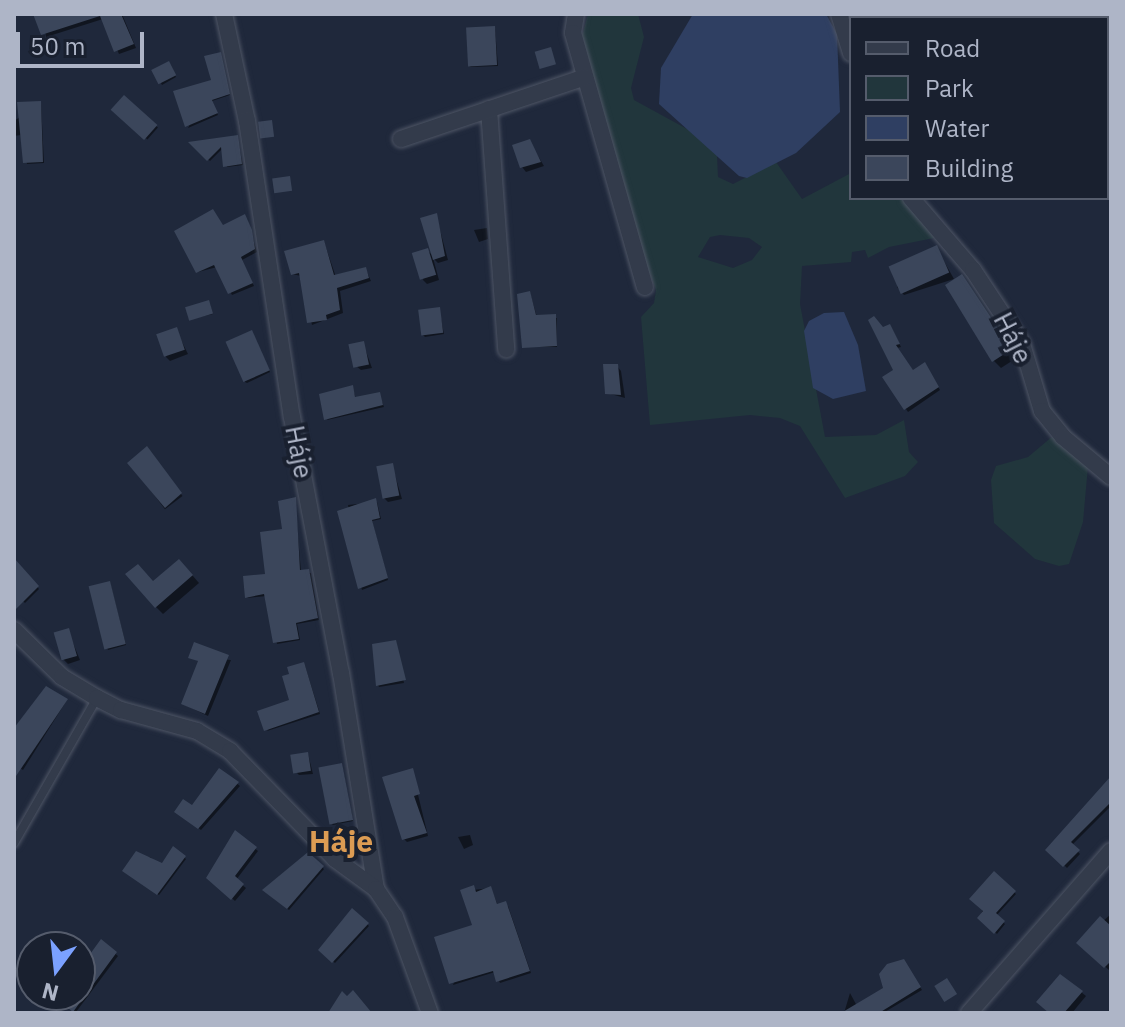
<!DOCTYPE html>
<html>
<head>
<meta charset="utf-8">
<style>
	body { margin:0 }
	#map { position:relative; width:1125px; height:1027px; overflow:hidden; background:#1f283b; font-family:"IBM Plex Sans",sans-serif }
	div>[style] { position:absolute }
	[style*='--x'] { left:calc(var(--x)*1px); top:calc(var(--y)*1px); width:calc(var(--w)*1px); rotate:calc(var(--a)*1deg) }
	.green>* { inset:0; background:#21363c }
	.water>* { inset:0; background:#2f3f62 }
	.shadow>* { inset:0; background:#0007; transform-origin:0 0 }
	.building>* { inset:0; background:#3b465b; transform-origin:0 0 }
	.roads { filter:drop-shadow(0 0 2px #4e5565) drop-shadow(0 0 2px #4e5565) }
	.lane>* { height:8px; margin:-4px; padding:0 4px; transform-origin:4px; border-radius:4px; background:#333b4b }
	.street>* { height:16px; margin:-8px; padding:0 8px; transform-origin:8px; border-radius:8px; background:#333b4b }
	span { translate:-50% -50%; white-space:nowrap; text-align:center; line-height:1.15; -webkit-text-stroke:8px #19202f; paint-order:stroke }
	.street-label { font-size:26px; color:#aeb5c7 }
	.quarter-label { font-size:30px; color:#dc9c53; font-weight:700 }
	.frame { position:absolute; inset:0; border:16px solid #aeb5c7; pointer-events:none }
	.legend { position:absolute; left:849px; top:16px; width:260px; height:184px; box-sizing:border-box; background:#19202f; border:2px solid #555c6c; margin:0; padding:10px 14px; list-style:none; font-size:24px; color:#aeb5c7 }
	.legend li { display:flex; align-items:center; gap:16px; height:40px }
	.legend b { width:40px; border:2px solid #555c6c }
	.north { position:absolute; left:16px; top:931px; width:80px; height:80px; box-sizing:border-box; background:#19202f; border:2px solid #555c6c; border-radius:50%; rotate:195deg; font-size:22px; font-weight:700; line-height:32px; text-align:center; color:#aeb5c7 }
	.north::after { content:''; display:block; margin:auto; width:28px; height:36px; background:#7ba1ff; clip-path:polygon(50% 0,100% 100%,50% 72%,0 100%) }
	.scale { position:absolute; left:16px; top:32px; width:128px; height:36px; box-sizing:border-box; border:4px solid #aeb5c7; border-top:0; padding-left:10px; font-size:24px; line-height:28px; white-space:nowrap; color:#aeb5c7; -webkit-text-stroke:6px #19202f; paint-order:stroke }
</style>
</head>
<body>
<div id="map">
	<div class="green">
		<div style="clip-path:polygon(evenodd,588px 14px,638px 14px,644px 37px,631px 88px,634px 100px,698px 135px,717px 155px,718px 177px,733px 184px,776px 162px,802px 199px,851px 173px,851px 198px,901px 198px,939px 237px,889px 247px,868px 258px,865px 250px,852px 252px,851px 262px,802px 266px,800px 304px,825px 437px,876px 435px,904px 420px,909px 452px,918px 462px,905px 476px,845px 498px,800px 426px,780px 418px,750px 415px,650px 425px,641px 317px,654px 303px,656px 290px,630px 224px,580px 44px,588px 14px,720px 235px,749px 238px,762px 247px,752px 260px,733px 268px,698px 257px,710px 237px,720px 235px)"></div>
		<div style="clip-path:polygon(1053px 436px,1088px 466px,1083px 522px,1069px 564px,1059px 566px,1035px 559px,994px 523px,991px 480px,996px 466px,1028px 457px)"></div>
	</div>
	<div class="water">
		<div style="clip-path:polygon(693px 14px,826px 14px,837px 34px,840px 112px,796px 153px,747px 178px,739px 176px,659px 104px,661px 68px)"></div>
		<div style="clip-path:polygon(844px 312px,858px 345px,866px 391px,833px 399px,813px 388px,804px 331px,809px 321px,824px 313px)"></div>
	</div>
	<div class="shadow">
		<div style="clip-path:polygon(43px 14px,122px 14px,136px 48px,119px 54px,103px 19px,46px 37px)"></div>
		<div style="clip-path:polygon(495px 28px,498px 66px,471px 67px,469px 66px)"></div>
		<div style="clip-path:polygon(220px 54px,230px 95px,212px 101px,218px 115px,188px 128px,213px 81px)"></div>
		<div style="clip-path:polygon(171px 65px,176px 77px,162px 85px,154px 71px)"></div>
		<div style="left:124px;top:98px;width:45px;height:16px;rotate:41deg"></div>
		<div style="clip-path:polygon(41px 103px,44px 163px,27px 164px,21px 135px,14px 136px,14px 121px)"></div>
		<div style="clip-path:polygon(237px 137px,243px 165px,227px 167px,223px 148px,210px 161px,193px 144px)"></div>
		<div style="clip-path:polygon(529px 141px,544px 166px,526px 172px,522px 167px)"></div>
		<div style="clip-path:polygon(436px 215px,448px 260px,438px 263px,433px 258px,439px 280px,427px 284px,423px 280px,428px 251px,434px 257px)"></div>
		<div style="clip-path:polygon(247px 219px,257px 252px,242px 260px,254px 286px,232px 295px,217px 267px,198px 272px,223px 227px)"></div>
		<div style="clip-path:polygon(487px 228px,488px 239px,479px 242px,474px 230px)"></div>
		<div style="clip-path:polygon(324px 242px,336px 277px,366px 270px,371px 281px,340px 291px,343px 313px,312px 325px,301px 276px,292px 274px)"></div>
		<div style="clip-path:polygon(936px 247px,954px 279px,904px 295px,897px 287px)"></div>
		<div style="clip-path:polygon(962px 277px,1018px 357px,1001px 368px,994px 361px)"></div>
		<div style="clip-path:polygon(530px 293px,537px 317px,557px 318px,557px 347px,524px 347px)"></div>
		<div style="clip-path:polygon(210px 304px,213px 314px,191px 319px)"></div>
		<div style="clip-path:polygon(439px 309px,444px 334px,425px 337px,423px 335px)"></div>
		<div style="clip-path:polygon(892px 329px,901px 347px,897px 348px,914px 372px,927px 367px,940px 390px,908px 412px,885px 378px,895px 371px)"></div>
		<div style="clip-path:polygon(176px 330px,188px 354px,170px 361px,166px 357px)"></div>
		<div style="clip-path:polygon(253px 334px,270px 372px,247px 383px,245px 382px)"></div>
		<div style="clip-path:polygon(363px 343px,372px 368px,361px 370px,356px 366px)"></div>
		<div style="clip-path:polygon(617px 366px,621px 371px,625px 398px,607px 393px)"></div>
		<div style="clip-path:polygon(352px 387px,356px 399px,379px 394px,384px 407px,327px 420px)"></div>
		<div style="left:147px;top:449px;width:59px;height:22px;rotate:53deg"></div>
		<div style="clip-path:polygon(392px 465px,402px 499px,388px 502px,384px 498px)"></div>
		<div style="clip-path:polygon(295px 499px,301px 572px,311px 573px,319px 620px,297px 624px,300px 640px,277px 644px,267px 596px,247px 598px,267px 575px)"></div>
		<div style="clip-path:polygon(377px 502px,381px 519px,372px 521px,388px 580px,362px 590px,340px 512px,349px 510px,348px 505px)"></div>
		<div style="clip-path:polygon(14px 561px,39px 589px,25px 603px,14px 592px)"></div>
		<div style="clip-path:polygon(186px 568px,199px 583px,163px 614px,156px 607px,154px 583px)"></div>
		<div style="clip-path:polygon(110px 583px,126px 645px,108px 650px,107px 648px)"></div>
		<div style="clip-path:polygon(68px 631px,80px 660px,68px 664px,64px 660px)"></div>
		<div style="clip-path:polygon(396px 642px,404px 683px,379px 687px,378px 685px)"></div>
		<div style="clip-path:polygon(191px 657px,231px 660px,208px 716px,183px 704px,200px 662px)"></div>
		<div style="clip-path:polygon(305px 666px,320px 714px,267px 731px,292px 701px)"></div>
		<div style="clip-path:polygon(67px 700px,23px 770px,14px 764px,14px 732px)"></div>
		<div style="clip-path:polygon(308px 754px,313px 774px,299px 775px,296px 772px)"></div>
		<div style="clip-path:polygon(342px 765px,353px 821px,333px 825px,331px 823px)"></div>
		<div style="clip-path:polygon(220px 770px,240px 786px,201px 830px,179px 814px,192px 808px)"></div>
		<div style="clip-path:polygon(412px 770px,428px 836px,407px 842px,404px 839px)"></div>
		<div style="clip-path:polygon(1111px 778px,1111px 806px,1072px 845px,1080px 854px,1067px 868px,1048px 849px)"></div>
		<div style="clip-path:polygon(235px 833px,258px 851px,236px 880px,246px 888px,235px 901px,209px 878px)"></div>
		<div style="clip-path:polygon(470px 835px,473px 845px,464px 849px,458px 837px)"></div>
		<div style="clip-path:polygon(174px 849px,186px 859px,159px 895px,125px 870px,150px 857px,162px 866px)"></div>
		<div style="clip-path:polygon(308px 854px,324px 869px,289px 910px,265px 890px)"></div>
		<div style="clip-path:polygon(994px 874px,1016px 894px,996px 916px,1005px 924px,997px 934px,980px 918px)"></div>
		<div style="clip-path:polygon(491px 888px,498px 906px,508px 906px,531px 973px,500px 983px,495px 972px,453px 985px,474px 926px,463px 891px)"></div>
		<div style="clip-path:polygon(352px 910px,369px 926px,335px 963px,320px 950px)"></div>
		<div style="clip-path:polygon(1111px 914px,1111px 967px,1109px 970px,1079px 943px)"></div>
		<div style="clip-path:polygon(101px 942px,118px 956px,76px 1012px,64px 1003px,70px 995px,80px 995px,80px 964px,84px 966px)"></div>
		<div style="clip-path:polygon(905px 963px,922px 990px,883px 1013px,844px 1013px,850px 993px,857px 1006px,885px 989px)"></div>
		<div style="clip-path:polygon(1081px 992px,1086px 996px,1072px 1013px,1051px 1013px)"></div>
	</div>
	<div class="building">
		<div style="clip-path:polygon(33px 14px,121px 14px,134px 44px,114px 52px,100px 16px,41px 35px)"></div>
		<div style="left:495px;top:26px;width:39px;height:29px;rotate:87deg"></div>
		<div style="left:551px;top:47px;width:18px;height:17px;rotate:74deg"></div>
		<div style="clip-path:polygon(221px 52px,230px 94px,212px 100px,218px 113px,185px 127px,173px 91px,211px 80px,204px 56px)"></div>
		<div style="left:169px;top:61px;width:16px;height:20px;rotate:63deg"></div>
		<div style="left:124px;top:95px;width:45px;height:20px;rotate:42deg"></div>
		<div style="clip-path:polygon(41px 101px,43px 162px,23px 163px,17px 102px)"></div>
		<div style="left:272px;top:120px;width:17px;height:14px;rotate:83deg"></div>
		<div style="clip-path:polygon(238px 135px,242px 164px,223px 167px,221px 147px,207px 161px,188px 142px)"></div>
		<div style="clip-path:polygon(530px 139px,541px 162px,520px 168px,512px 145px)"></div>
		<div style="left:290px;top:176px;width:15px;height:18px;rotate:82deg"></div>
		<div style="clip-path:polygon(213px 209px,223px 225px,245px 214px,252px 230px,255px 249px,241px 257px,253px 283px,228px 294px,214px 265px,196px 273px,174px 231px)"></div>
		<div style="clip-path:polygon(437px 213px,445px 256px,433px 260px,420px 218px)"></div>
		<div style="clip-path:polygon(324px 240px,334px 275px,366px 267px,369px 278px,337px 288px,340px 310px,326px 315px,327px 320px,307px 323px,299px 273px,291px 275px,284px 251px)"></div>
		<div style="left:937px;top:245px;width:30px;height:53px;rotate:66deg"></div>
		<div style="left:428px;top:248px;width:28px;height:17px;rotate:73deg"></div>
		<div style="clip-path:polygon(962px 274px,1012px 349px,992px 362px,945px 285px)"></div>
		<div style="clip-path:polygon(530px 291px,536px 315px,556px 314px,557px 346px,522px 348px,517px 294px)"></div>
		<div style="left:209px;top:300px;width:14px;height:25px;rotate:73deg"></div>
		<div style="left:440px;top:307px;width:26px;height:22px;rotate:83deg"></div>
		<div style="clip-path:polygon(874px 316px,883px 327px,890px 324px,900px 344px,896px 345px,913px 370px,925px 362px,939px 387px,904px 410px,882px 377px,893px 370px,868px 320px)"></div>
		<div style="left:177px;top:327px;width:24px;height:22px;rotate:71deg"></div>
		<div style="left:252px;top:330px;width:44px;height:29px;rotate:66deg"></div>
		<div style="left:364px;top:341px;width:24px;height:16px;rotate:78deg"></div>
		<div style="clip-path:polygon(603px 364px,618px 364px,621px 395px,605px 394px)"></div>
		<div style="clip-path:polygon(353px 385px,355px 397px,380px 392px,383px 405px,324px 420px,319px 394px)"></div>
		<div style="clip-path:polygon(147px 446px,182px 493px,165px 508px,127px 463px)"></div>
		<div style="left:393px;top:463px;width:33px;height:17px;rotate:79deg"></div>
		<div style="clip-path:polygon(296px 497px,300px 570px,309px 569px,318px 618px,296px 623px,299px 639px,273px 643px,264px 594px,245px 598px,243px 576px,265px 574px,260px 532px,282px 529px,278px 501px)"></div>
		<div style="clip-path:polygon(376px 498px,380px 518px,372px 520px,388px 578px,358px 589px,337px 511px)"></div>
		<div style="clip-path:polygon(14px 558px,39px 586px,14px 611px)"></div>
		<div style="clip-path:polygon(179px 559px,193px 575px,155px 608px,125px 574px,138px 564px,153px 581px)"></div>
		<div style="left:110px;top:581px;width:65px;height:22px;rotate:76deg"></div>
		<div style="left:69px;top:628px;width:29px;height:16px;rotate:74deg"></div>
		<div style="clip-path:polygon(396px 640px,406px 680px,376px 686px,372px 644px)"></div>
		<div style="clip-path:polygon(194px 642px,229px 655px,205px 714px,181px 704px,198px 661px,188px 658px)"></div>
		<div style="clip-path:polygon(304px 662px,319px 712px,264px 731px,257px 711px,289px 700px,282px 676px,289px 674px,287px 667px)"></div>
		<div style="clip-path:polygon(46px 686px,68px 699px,14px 779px,14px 728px)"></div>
		<div style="left:308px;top:752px;width:19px;height:18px;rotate:81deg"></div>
		<div style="left:342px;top:763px;width:58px;height:24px;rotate:79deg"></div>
		<div style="clip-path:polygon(219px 768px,239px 782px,198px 829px,174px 812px,183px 799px,192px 805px)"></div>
		<div style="clip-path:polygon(413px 768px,420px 794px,414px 796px,427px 833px,402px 840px,382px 777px)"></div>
		<div style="clip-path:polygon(1111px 776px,1111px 802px,1071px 842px,1080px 850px,1063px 867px,1045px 850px)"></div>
		<div style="clip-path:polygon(235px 830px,257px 847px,235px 876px,244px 884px,231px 900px,206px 878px)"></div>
		<div style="clip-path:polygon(173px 846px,186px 856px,157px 895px,122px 871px,136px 851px,162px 863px)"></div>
		<div style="clip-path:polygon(308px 852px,324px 866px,287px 909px,262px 890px)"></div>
		<div style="clip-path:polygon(994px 871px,1016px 891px,996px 913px,1005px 921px,994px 934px,977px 918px,983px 911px,969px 899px)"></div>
		<div style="clip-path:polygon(474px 885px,476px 892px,491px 886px,497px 904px,506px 901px,530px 971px,496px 982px,493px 971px,449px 984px,434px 937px,472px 925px,460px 890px)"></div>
		<div style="clip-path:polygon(352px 908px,369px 923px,332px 963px,318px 950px)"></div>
		<div style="clip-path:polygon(1100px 916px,1111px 926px,1111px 961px,1104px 968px,1076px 943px)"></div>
		<div style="clip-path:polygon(101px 939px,117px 952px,73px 1012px,62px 1003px,67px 995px,80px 995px,80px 968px)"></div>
		<div style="clip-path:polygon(904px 959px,921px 987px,879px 1013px,841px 1013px,883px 988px,879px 974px,887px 964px)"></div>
		<div style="clip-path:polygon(1060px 974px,1083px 991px,1064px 1013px,1049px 1013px,1036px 1002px)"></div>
		<div style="left:947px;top:978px;width:19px;height:15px;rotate:58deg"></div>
		<div style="clip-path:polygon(353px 990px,372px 1013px,328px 1013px,342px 991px,347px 996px)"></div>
	</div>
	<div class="roads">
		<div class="lane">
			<div style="--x:14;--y:843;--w:167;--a:-60.2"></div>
		</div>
		<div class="street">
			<div style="--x:224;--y:14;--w:109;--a:77.9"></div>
			<div style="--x:247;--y:121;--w:299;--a:81.4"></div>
			<div style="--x:292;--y:417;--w:261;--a:79.2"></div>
			<div style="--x:341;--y:673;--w:219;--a:80.8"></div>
			<div style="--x:576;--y:14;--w:19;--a:99"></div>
			<div style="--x:573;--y:33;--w:264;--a:74.2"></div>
			<div style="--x:839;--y:14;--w:41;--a:72.9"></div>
			<div style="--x:489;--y:109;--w:241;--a:85.9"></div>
			<div style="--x:401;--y:139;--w:194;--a:-18.6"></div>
			<div style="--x:911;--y:198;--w:95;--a:49.3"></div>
			<div style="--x:973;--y:270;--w:89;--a:56.5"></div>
			<div style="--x:1022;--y:344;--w:70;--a:73.4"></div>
			<div style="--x:1042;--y:411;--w:33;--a:51"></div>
			<div style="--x:1063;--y:437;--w:62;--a:39.8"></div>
			<div style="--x:14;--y:630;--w:67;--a:44.4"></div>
			<div style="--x:62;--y:677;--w:41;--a:31"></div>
			<div style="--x:97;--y:698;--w:27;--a:27"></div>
			<div style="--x:121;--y:710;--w:79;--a:15.4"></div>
			<div style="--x:197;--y:731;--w:39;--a:31"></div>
			<div style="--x:230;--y:751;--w:151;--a:45.8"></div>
			<div style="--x:335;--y:859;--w:51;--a:36.2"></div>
			<div style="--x:376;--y:889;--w:34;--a:56"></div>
			<div style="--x:395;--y:917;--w:102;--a:70"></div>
			<div style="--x:969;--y:1013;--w:215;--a:-48.8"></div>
		</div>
	</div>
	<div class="street-label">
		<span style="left:1013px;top:338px;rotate:63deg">Háje</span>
		<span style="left:299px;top:452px;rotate:79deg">Háje</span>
	</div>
	<div class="quarter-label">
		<span style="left:341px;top:841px">Háje</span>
	</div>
	<div class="frame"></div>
	<ul class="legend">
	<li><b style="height:10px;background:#333b4b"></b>Road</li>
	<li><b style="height:22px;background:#21363c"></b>Park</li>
	<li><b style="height:22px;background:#2f3f62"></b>Water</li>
	<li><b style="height:22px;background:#3b465b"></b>Building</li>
	</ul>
	<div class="north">N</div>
	<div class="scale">50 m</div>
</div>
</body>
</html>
